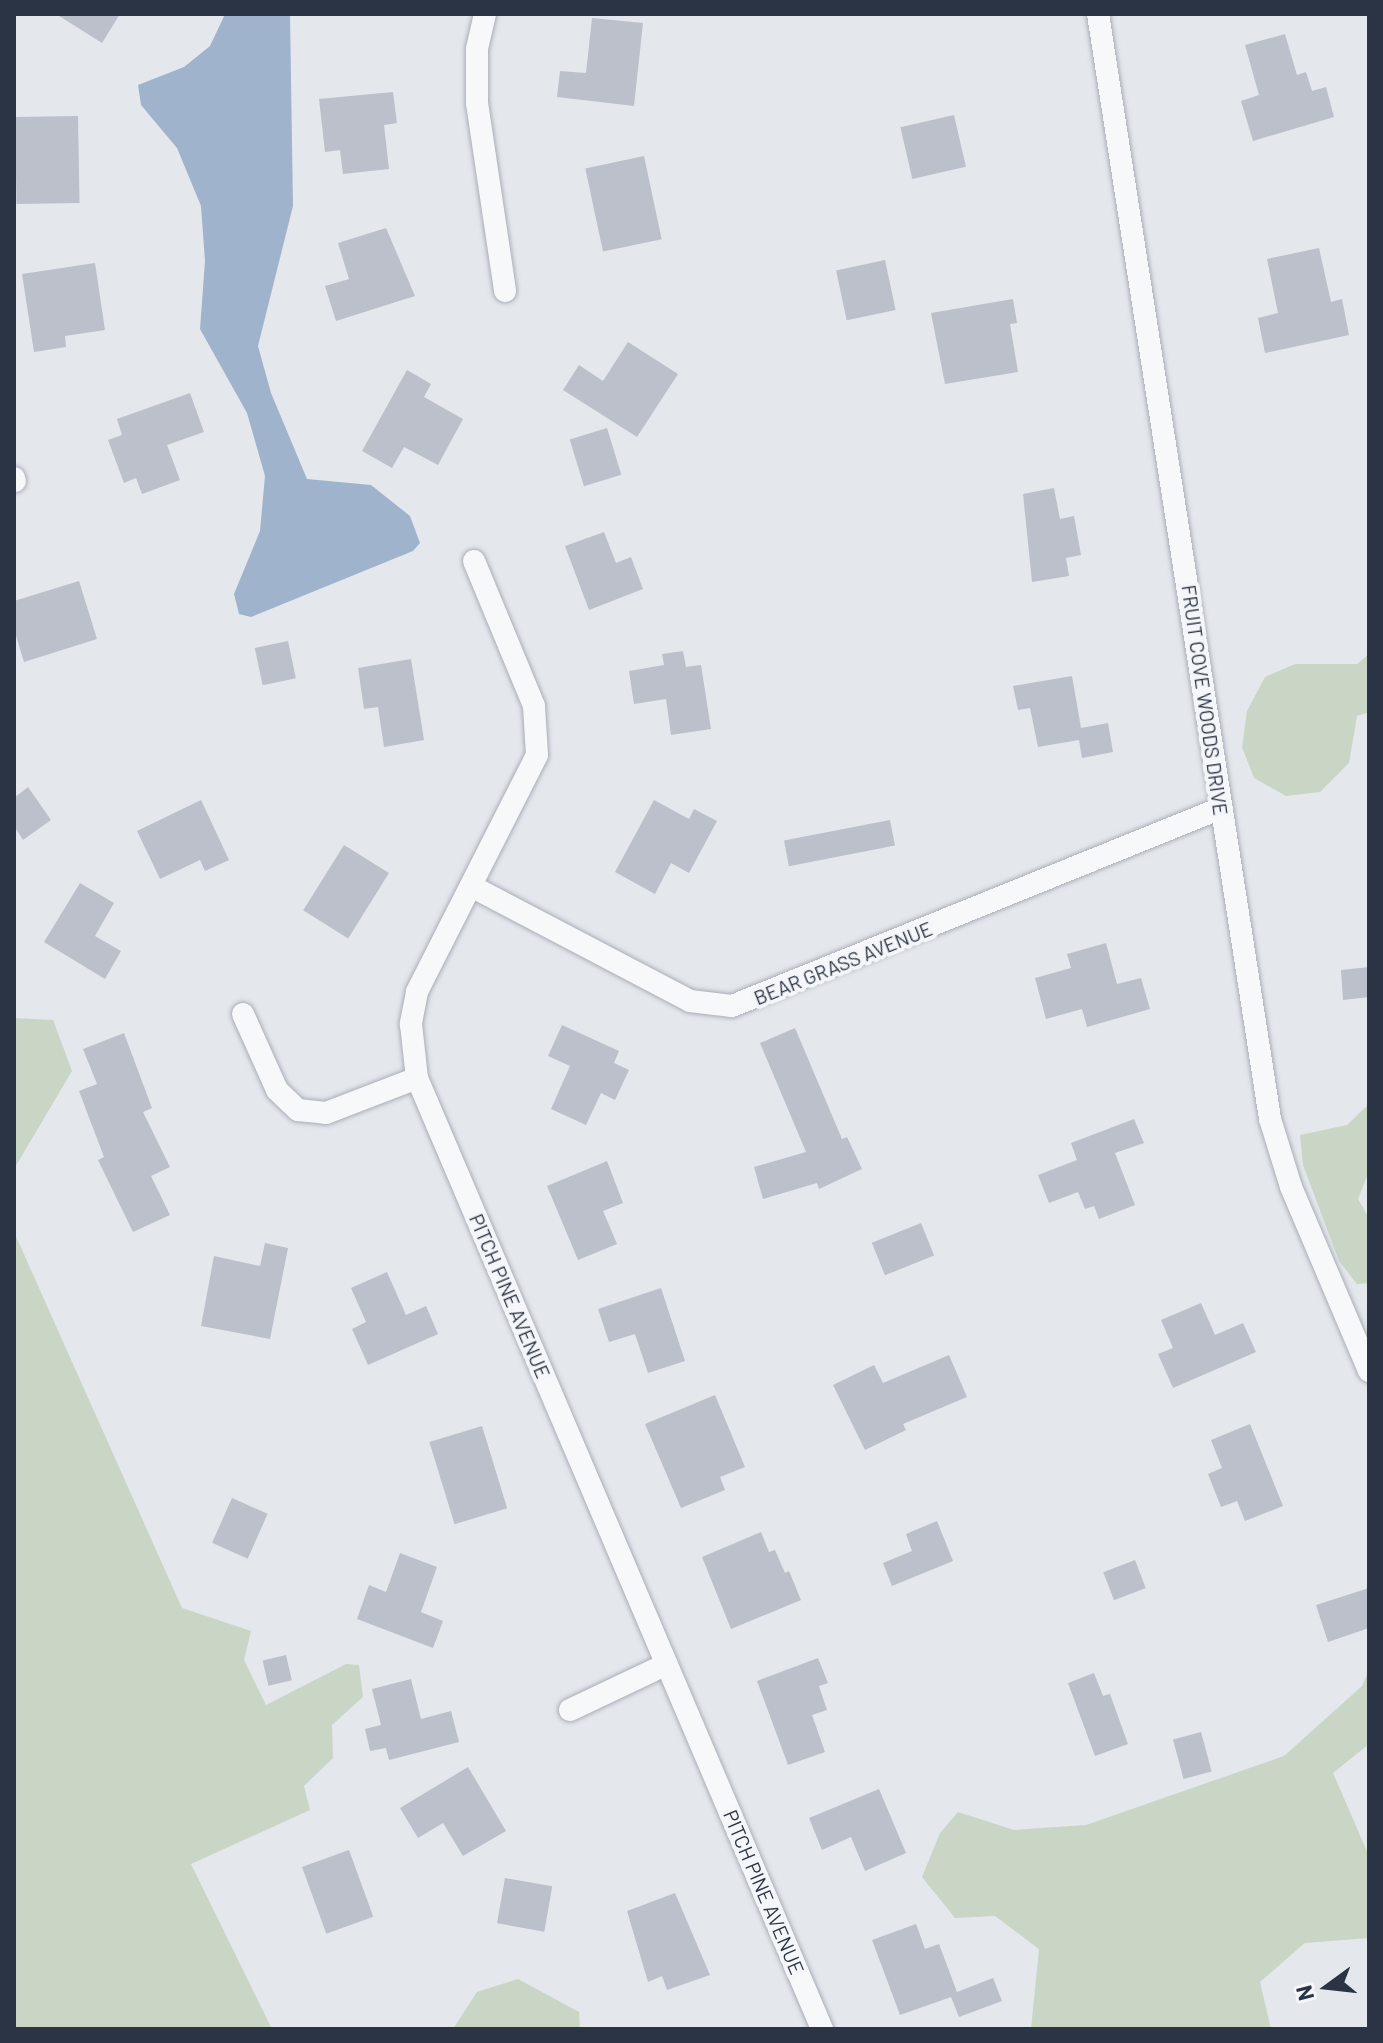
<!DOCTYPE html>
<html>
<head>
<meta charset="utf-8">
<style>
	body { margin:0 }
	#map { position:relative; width:1383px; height:2043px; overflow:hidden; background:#e4e7ec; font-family:Barlow,sans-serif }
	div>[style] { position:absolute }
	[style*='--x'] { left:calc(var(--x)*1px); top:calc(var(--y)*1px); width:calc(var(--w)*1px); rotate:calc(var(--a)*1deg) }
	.green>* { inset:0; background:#c9d6c5 }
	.water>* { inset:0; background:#9fb4cc }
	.building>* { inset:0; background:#bbc0ca; transform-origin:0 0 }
	.roads { filter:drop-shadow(0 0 2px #a9aeb7) drop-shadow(0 0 2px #a9aeb7) }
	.minor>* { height:22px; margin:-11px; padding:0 11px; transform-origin:11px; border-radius:11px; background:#f7f8fa }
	span { translate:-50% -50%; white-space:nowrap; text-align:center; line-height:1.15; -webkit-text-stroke:8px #f4f6f9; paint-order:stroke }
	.street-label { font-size:20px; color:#2b3445 }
	.frame { position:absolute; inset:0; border:16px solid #2b3445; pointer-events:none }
	.north { position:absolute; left:1287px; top:1947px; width:80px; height:80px; -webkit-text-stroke:6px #f4f6f9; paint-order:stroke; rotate:255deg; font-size:22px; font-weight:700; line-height:32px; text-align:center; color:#2b3445 }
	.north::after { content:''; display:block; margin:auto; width:28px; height:36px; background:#2b3445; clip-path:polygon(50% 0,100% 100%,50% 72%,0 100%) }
</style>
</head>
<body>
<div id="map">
	<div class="green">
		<div style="clip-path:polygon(1369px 654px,1369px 712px,1357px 716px,1349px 763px,1320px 792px,1286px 796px,1254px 778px,1242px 747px,1247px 711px,1265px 677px,1295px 664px,1357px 664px)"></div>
		<div style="clip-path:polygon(14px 1018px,53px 1020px,72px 1071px,14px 1169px)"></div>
		<div style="clip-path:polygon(1369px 1104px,1369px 1171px,1358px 1199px,1369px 1218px,1369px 1283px,1357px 1284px,1339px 1261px,1303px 1165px,1300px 1135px,1347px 1125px)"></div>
		<div style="clip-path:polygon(14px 1232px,182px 1608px,251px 1631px,244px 1660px,266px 1705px,346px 1664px,359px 1665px,363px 1697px,332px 1725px,333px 1758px,304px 1786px,310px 1810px,191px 1864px,272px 2029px,14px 2029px)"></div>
		<div style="clip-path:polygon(1369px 1670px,1369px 1744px,1333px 1773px,1369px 1856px,1369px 1938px,1305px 1943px,1260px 1982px,1271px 2029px,1031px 2029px,1039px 1949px,995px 1916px,955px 1918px,922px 1877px,940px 1833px,958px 1812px,1014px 1830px,1086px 1825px,1284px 1756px,1362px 1686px)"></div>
		<div style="clip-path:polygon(518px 1979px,579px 2012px,580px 2029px,453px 2029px,477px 1992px)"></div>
	</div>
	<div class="water">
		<div style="clip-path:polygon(225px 14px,290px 14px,293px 206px,258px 346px,271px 393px,307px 479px,371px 485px,410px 516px,420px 543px,413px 551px,251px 617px,239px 614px,234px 594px,260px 531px,265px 476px,247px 413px,200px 329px,205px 261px,201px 206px,177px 148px,141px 105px,138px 85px,184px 67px,210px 46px)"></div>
	</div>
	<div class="building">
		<div style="clip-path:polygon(56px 14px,120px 14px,102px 43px)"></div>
		<div style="clip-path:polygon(592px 18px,643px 23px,634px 106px,557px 97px,560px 71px,586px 73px)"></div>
		<div style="clip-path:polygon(1285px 34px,1297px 75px,1306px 72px,1312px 91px,1326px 87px,1334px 117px,1253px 141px,1241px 101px,1259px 95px,1245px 45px)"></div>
		<div style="clip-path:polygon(393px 92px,397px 123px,384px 125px,389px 169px,343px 174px,340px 150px,325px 152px,319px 99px)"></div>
		<div style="left:954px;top:115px;width:53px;height:55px;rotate:77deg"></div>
		<div style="left:78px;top:116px;width:87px;height:63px;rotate:89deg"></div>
		<div style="left:644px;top:156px;width:85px;height:60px;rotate:78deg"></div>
		<div style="clip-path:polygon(386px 228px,415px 296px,336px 321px,325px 286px,349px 279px,338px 243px)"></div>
		<div style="clip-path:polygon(1319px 248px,1331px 302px,1342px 299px,1349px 335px,1265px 353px,1258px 318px,1278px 313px,1267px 259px)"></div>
		<div style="left:885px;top:260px;width:51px;height:50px;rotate:78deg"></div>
		<div style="clip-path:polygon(95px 263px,105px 330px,65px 336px,66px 347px,34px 352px,22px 274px)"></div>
		<div style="clip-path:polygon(1013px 299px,1017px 323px,1010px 324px,1018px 372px,945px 384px,931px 313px)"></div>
		<div style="clip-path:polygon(628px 342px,678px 374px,637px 437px,563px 390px,579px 365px,603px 381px)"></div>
		<div style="clip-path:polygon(407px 370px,431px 384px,424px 397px,463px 419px,438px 465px,404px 447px,392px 468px,362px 451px)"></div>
		<div style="clip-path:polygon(190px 393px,204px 432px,167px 445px,180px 480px,142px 494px,136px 478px,124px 483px,108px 440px,122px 435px,117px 419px)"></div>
		<div style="left:607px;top:428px;width:49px;height:39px;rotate:73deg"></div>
		<div style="clip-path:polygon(1054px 488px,1060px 519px,1074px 516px,1081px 555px,1066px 558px,1069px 576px,1032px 582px,1023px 494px)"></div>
		<div style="clip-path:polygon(604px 532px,616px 563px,631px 557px,643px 589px,589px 610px,565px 546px)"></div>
		<div style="clip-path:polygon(79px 581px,97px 639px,24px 662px,14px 629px,14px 601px)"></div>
		<div style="left:288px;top:641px;width:38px;height:34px;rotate:78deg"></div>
		<div style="clip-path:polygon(683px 651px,686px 667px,701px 665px,711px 729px,671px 735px,666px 699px,634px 704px,629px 671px,664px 665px,662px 654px)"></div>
		<div style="clip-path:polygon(411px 659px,424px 740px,384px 747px,378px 707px,364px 709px,358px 668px)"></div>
		<div style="clip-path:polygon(1072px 676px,1081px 728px,1108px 723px,1113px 752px,1082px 758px,1079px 740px,1038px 747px,1030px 708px,1018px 710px,1013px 686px)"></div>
		<div style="clip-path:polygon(28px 787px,51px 820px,23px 840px,14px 826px,14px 798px)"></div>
		<div style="clip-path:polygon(201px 800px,229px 860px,205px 871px,200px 860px,160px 879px,137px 831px)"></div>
		<div style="clip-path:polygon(654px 800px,689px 819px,694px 809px,717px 821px,689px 873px,671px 863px,655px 894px,615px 872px)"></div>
		<div style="left:890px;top:820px;width:26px;height:108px;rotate:79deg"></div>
		<div style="left:344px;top:845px;width:53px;height:77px;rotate:32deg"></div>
		<div style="clip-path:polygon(80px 883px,114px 903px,95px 936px,121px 951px,105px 979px,44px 942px)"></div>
		<div style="clip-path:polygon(1106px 943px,1117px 984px,1141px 978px,1150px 1009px,1087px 1027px,1082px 1009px,1046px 1019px,1035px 978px,1071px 968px,1067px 954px)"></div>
		<div style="clip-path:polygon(1369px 967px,1369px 997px,1343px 1000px,1341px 970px)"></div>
		<div style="clip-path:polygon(562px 1025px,619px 1051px,614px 1063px,629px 1070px,615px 1100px,601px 1093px,586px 1125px,551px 1109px,570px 1066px,548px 1056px)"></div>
		<div style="clip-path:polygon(795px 1028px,842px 1139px,847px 1137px,862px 1169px,819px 1189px,817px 1183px,763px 1199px,754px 1167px,806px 1152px,760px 1043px)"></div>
		<div style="clip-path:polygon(124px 1033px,152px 1108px,143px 1112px,170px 1167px,151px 1176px,170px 1215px,133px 1232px,98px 1160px,104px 1157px,79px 1091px,97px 1084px,83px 1049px)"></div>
		<div style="clip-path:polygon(1134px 1119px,1144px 1143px,1115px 1153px,1135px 1205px,1099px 1219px,1094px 1206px,1085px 1209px,1078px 1192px,1049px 1203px,1038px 1175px,1077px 1160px,1071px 1143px)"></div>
		<div style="clip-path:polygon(607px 1161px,623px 1203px,603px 1211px,617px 1244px,578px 1260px,547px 1186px)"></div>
		<div style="left:921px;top:1223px;width:35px;height:53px;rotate:68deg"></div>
		<div style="clip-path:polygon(265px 1243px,288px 1248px,270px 1339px,201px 1326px,214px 1256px,260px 1266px)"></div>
		<div style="clip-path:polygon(387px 1272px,406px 1315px,426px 1306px,438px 1334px,368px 1365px,352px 1329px,366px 1322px,351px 1288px)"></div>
		<div style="clip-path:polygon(661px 1288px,685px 1361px,648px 1373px,635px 1334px,609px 1342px,598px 1309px)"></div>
		<div style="clip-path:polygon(1201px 1303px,1215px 1335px,1243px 1323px,1256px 1352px,1173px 1388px,1158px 1354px,1173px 1348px,1161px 1320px)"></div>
		<div style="clip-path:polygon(949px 1355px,967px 1397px,903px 1424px,906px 1430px,865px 1450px,833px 1385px,874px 1365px,883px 1383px)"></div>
		<div style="clip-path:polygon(715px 1395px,745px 1467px,720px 1477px,725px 1490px,681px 1508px,645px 1424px)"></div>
		<div style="clip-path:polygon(1250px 1424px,1283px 1506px,1245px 1521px,1237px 1501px,1221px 1507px,1208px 1474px,1222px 1468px,1211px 1440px)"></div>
		<div style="left:482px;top:1426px;width:86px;height:55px;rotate:73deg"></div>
		<div style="left:232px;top:1498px;width:39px;height:49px;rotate:24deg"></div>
		<div style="clip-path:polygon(937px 1521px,953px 1561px,892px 1586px,883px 1563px,912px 1551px,906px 1534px)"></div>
		<div style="clip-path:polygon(761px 1532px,769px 1552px,775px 1550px,785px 1573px,789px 1571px,801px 1600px,731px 1629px,702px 1557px)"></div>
		<div style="clip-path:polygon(400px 1553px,437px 1567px,421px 1612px,443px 1621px,433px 1648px,357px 1619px,369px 1585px,386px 1592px)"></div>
		<div style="left:1135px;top:1560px;width:30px;height:34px;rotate:69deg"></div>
		<div style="clip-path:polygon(1369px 1588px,1369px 1628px,1328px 1642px,1316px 1605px)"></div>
		<div style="left:286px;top:1655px;width:26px;height:24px;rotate:77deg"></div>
		<div style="clip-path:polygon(818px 1658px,828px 1683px,819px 1686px,827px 1710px,812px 1715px,825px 1752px,788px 1765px,757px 1681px)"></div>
		<div style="clip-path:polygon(1094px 1673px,1103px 1696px,1110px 1694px,1128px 1744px,1095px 1756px,1068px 1683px)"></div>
		<div style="clip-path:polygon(411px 1679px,421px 1719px,451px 1711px,459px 1742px,389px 1760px,386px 1748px,370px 1751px,365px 1729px,381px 1725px,372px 1689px)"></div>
		<div style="left:1201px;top:1732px;width:41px;height:29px;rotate:75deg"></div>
		<div style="clip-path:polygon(468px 1767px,506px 1831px,463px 1856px,443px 1823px,418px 1838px,400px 1808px)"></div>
		<div style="clip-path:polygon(879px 1789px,906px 1853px,865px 1871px,851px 1837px,822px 1850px,809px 1818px)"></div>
		<div style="left:349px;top:1850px;width:71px;height:50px;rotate:70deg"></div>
		<div style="left:505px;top:1878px;width:48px;height:46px;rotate:10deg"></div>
		<div style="clip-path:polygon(675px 1893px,710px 1975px,667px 1990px,662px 1976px,648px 1982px,627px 1911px)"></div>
		<div style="clip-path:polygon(916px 1924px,925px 1949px,939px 1944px,957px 1992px,993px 1978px,1002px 2001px,959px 2017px,951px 1997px,900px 2015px,872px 1940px)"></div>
	</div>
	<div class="roads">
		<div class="minor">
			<div style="--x:485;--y:14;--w:36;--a:103"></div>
			<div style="--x:477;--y:49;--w:54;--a:90"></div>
			<div style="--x:477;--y:103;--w:190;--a:81.5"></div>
			<div style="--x:1098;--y:14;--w:1118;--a:81.15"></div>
			<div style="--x:1270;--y:1119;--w:71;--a:72.8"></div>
			<div style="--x:1291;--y:1187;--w:200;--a:67"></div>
			<div style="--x:14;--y:478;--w:3;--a:72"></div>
			<div style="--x:474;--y:561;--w:157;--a:67.5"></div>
			<div style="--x:534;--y:706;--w:49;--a:86.5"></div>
			<div style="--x:537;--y:755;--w:266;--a:116.9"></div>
			<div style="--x:417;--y:992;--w:33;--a:101"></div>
			<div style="--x:411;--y:1024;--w:54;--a:83.7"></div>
			<div style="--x:417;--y:1078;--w:1034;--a:66.93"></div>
			<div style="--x:471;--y:886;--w:247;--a:27.7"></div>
			<div style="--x:690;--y:1001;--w:42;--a:6.8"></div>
			<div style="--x:732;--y:1006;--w:528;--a:-22.04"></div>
			<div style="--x:243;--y:1014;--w:83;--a:65.9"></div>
			<div style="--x:277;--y:1090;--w:29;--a:44"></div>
			<div style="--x:298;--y:1110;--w:28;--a:6"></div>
			<div style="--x:326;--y:1113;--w:97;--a:-21"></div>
			<div style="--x:570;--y:1710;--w:107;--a:-25.4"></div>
		</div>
	</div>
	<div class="street-label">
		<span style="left:1205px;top:700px;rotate:82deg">FRUIT COVE WOODS DRIVE</span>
		<span style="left:843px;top:963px;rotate:-22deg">BEAR GRASS AVENUE</span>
		<span style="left:510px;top:1296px;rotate:67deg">PITCH PINE AVENUE</span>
		<span style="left:764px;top:1892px;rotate:67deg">PITCH PINE AVENUE</span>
	</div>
	<div class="frame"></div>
	<div class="north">N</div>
</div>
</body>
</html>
